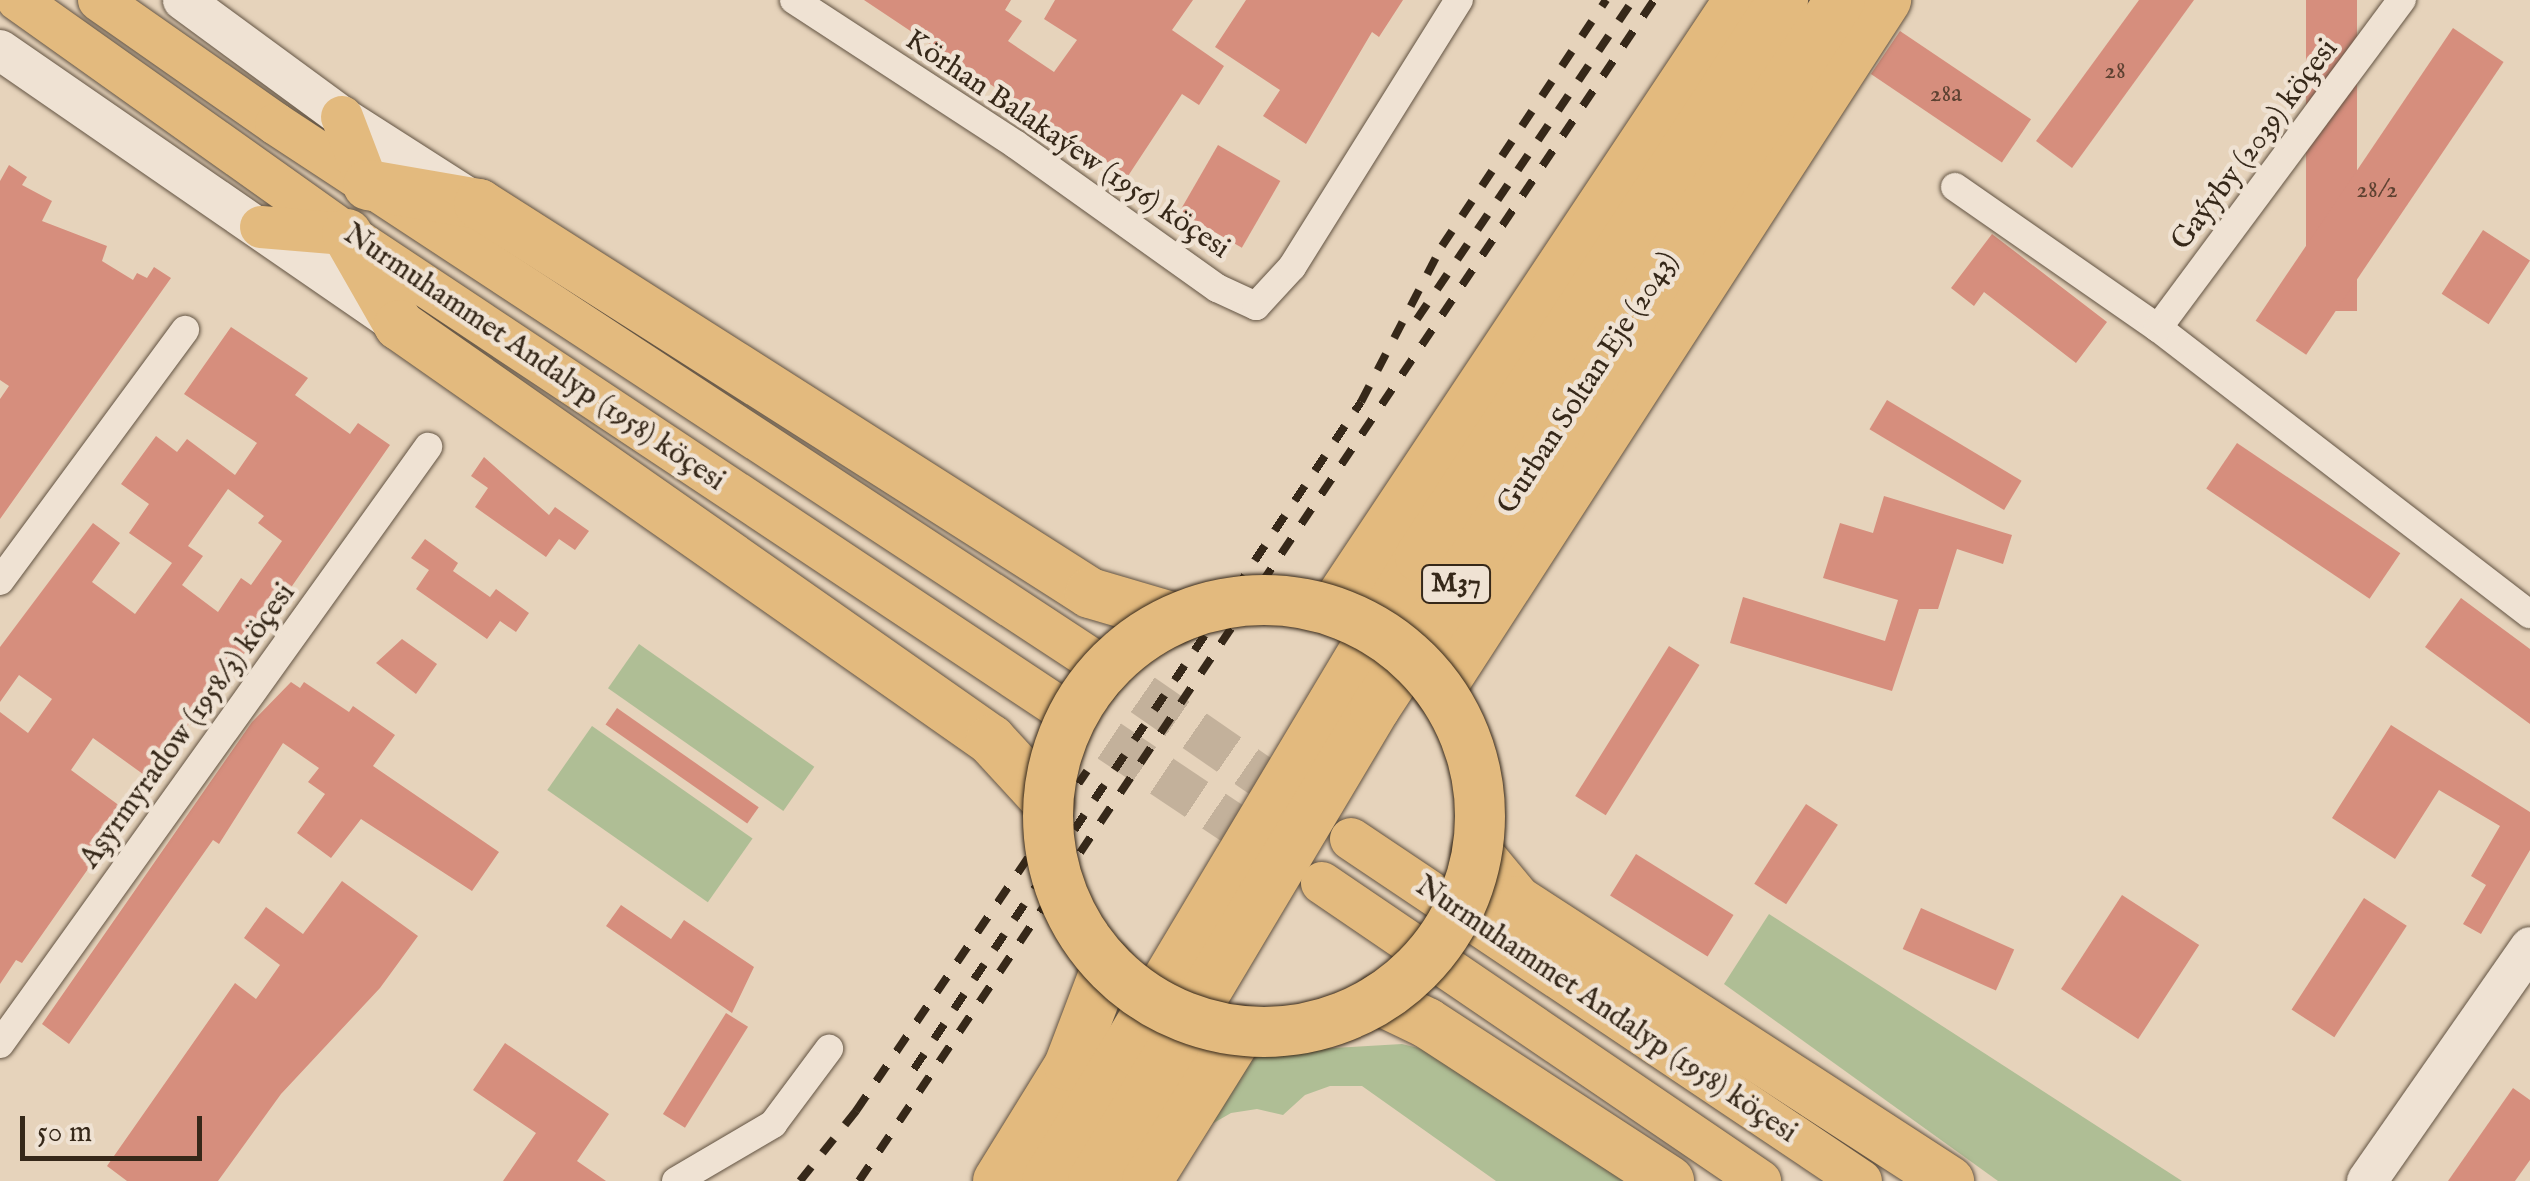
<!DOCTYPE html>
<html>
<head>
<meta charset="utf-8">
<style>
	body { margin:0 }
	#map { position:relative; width:2530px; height:1181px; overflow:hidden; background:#e6d3bb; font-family:"IM FELL English",serif }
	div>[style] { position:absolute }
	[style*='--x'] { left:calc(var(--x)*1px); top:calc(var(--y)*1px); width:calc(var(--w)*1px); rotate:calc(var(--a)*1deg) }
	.green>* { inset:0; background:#afbe95; transform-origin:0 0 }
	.building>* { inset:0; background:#d68e7d; transform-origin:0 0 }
	.primary-tunnel>* { height:42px; margin-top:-21px; transform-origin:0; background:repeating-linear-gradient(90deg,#c3b19b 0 42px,transparent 0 63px) }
	.roads { filter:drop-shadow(0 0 2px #625342) drop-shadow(0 0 2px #625342) }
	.street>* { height:28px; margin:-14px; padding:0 14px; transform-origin:14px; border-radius:14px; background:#efe2d3 }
	.secondary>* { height:40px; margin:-20px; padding:0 20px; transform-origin:20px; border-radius:20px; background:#efe2d3 }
	.primary>* { height:42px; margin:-21px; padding:0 21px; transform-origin:21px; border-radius:21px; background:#e3ba7e }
	.highway>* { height:50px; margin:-25px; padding:0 25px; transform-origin:25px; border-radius:25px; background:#e3ba7e }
	.rail>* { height:8px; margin-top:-4px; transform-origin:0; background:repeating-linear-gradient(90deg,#362819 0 18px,transparent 0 36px) }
	.bridges { filter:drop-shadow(0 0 2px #362819) drop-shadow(0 0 2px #362819) }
	.highway-bridge>* { height:50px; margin:-25px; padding:0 25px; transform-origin:25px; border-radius:25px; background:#e3ba7e }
	.highway-bridge>.ring { margin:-25px; padding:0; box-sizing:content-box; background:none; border:50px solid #e3ba7e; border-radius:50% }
	span { translate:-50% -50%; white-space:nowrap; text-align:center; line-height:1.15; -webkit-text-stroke:9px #efe2d3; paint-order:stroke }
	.number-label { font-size:25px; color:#5e4232 }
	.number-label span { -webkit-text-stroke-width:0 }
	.shield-label span { padding:2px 8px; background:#efe2d3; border:2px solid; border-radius:8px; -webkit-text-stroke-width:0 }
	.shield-label { font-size:28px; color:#362819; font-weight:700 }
	.street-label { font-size:30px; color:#362819 }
	.scale { position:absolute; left:20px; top:1116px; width:182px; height:45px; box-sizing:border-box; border:5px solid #362819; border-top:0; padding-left:12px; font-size:30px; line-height:35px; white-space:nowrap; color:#362819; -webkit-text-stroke:8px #efe2d3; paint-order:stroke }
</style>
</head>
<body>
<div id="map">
	<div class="green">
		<div style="left:639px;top:644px;width:214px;height:54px;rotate:35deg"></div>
		<div style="left:592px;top:726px;width:196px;height:78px;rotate:35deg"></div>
		<div style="clip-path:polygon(1769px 914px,2182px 1181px,1998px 1181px,1724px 984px)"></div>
		<div style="clip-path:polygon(1402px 1044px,1447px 1055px,1639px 1181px,1496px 1181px,1362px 1086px,1330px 1086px,1305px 1095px,1283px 1115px,1257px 1109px,1231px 1113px,1205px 1128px,1250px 1053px)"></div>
	</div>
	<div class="building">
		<div style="clip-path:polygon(864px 0,1011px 0,1005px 10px,1022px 21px,1008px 41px,1054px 72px,1077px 40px,1044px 19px,1055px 0,1193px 0,1172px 30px,1224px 66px,1199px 105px,1182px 94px,1128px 176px)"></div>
		<div style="clip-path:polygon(1246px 0,1403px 0,1379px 37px,1372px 32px,1306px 144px,1263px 116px,1280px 90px,1215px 47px)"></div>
		<div style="clip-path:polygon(2139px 0,2194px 0,2072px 168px,2036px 141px)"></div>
		<div style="left:2306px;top:0;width:51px;height:311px"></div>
		<div style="left:2453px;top:28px;width:61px;height:353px;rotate:34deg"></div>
		<div style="left:1900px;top:31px;width:158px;height:52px;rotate:34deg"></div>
		<div style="left:1218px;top:145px;width:72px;height:77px;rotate:30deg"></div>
		<div style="clip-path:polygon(9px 165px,27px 177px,22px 185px,52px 201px,42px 221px,107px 246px,102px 261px,133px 280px,137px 273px,147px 278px,154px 267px,171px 278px,0 519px,0 399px,9px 386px,0 380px,0 181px)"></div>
		<div style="left:2483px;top:230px;width:56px;height:76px;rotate:33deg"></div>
		<div style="clip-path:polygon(1992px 234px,2107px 322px,2076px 363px,1984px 292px,1974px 306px,1951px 288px)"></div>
		<div style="clip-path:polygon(evenodd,231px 327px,308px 378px,295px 395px,350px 434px,358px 423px,390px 445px,251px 645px,147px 777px,93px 738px,71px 770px,128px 812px,22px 963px,16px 960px,0 984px,0 712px,28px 733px,52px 699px,19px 675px,0 702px,0 647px,93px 523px,120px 543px,92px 582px,135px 614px,172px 563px,129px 533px,149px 504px,121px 484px,156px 436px,177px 452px,187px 439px,235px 475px,257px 443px,184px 394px,231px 327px,228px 489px,264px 516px,258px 523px,282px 541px,251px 585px,241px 578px,218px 612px,182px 585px,203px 556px,188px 546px,228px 489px)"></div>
		<div style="left:1887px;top:400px;width:157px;height:34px;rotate:31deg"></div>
		<div style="left:2237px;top:443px;width:197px;height:55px;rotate:34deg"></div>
		<div style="clip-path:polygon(484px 457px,549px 515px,555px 507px,589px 531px,575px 550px,559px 539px,546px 557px,475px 507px,488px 488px,471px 476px)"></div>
		<div style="clip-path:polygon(1884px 496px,2012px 535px,2003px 564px,1957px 549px,1938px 609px,1919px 609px,1892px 691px,1730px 643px,1743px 597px,1885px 641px,1898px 600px,1823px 578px,1840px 523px,1873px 533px)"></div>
		<div style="clip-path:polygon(425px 539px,458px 563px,453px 571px,490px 597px,496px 589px,529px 613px,516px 632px,500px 621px,487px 639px,416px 589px,429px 570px,411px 558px)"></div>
		<div style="clip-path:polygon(2461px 598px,2530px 649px,2530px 724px,2425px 647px)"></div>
		<div style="clip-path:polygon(402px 639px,437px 664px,416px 694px,376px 663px)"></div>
		<div style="left:1669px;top:646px;width:36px;height:177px;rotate:32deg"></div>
		<div style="clip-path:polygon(291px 682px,300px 688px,304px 682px,349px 712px,353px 706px,395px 735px,373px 766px,499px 852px,472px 891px,361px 819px,331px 858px,297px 833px,325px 794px,308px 782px,319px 768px,283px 743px,219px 844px,213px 840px,69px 1044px,42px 1024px,252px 722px)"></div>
		<div style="left:617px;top:708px;width:173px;height:20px;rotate:35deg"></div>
		<div style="clip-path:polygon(2391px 725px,2530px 812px,2530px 850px,2481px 934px,2463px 924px,2486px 885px,2471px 876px,2500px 826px,2439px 790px,2395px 859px,2332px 818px)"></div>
		<div style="left:1806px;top:804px;width:38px;height:95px;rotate:33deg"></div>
		<div style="left:1636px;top:854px;width:115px;height:49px;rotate:32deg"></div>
		<div style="clip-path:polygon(342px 881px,418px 936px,380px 988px,281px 1094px,218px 1181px,127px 1181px,107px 1166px,235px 983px,256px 999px,280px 965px,244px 938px,266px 907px,303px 934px)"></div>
		<div style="left:2122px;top:895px;width:92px;height:112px;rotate:33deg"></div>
		<div style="left:2364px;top:898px;width:51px;height:133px;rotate:33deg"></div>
		<div style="clip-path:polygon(621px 905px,671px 939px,684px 920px,754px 967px,732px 1013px,606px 926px)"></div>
		<div style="left:1921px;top:908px;width:102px;height:45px;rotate:24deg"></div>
		<div style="left:726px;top:1013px;width:26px;height:119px;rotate:32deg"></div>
		<div style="clip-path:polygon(505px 1043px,609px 1114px,577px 1161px,606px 1181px,503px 1181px,536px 1133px,473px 1090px)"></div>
		<div style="clip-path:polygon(2513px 1088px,2530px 1100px,2530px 1160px,2515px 1181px,2448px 1181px)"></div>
	</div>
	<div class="primary-tunnel">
		<div style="--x:1091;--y:659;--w:260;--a:34.7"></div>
		<div style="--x:1057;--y:706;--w:265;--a:33.8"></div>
	</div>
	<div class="roads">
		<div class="street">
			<div style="--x:794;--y:0;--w:264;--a:33.1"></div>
			<div style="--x:1015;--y:144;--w:248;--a:35.5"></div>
			<div style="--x:1217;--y:288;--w:43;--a:24.8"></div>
			<div style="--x:1256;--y:306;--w:53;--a:-47.3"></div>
			<div style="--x:1292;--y:267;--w:315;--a:-58"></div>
			<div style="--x:1955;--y:187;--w:247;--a:34.8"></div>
			<div style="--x:2158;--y:328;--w:469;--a:37.6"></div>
			<div style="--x:2158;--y:328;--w:409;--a:-53.4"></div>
			<div style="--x:0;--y:581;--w:312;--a:-53.6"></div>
			<div style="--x:0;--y:1044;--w:735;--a:-54.36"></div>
			<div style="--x:676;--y:1181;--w:113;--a:-30.4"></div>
			<div style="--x:773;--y:1124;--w:94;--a:-53.3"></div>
		</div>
		<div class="secondary">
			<div style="--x:183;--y:0;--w:197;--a:36.3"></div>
			<div style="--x:342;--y:117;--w:148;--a:32.6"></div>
			<div style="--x:0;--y:50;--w:481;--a:34.6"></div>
			<div style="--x:2367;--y:1181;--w:285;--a:-55.1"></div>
		</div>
		<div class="primary">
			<div style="--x:18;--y:0;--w:404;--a:35.4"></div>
			<div style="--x:347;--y:234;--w:853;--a:33.62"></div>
			<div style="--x:99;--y:0;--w:216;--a:35"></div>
			<div style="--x:276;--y:124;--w:975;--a:33.28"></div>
			<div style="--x:342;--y:117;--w:73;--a:69.1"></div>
			<div style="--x:261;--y:227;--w:84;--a:4.8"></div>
			<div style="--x:1351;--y:839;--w:614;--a:33.85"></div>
			<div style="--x:1322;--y:883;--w:530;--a:34.23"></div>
		</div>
		<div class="highway">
			<div style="--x:368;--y:185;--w:113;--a:9.7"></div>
			<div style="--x:479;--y:204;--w:724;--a:32.48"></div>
			<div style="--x:1090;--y:593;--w:89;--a:16.4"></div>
			<div style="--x:347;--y:234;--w:105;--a:60.3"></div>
			<div style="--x:399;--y:325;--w:723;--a:35.03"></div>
			<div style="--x:991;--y:740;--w:84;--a:47.4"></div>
			<div style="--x:1334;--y:608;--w:731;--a:-56.33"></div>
			<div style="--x:1440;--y:689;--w:821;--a:-57.08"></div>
			<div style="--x:1477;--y:853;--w:62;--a:50.2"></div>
			<div style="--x:1517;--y:901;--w:515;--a:32.95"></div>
			<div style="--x:1379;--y:1000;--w:53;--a:25.6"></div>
			<div style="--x:1427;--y:1023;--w:289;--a:33.1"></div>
			<div style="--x:998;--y:1181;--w:135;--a:-58.3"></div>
			<div style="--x:1069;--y:1066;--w:107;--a:-69.2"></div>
			<div style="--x:1047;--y:1181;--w:727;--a:-59.13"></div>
			<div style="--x:1420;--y:557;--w:665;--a:-56.91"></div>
			<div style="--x:1093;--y:1181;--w:551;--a:-59.2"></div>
			<div style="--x:1375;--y:708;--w:847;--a:-56.7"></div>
			<div style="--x:1147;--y:1181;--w:176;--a:-58"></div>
		</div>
	</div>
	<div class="rail">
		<div style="--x:1417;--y:319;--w:385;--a:-55.9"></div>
		<div style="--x:914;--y:1069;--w:803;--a:-56.17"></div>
		<div style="--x:1361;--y:402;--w:176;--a:-62.6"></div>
		<div style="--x:1442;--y:246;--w:296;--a:-56.3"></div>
		<div style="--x:800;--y:1181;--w:90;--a:-51.3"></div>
		<div style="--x:856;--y:1111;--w:411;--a:-55.8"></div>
		<div style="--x:859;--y:1181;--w:1424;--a:-56.05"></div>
	</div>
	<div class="bridges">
		<div class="highway-bridge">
			<div class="ring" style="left:1048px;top:600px;width:382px;height:382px"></div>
		</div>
	</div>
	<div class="number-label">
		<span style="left:2115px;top:71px">28</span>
		<span style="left:1946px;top:94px">28a</span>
		<span style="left:2377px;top:190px">28/2</span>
	</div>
	<div class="shield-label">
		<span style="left:1456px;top:584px">M37</span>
	</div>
	<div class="street-label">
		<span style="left:1067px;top:145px;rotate:34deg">Körhan Balakaýew (1956) köçesi</span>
		<span style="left:2255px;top:145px;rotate:-53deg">Gaýyby (2039) köçesi</span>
		<span style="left:534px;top:358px;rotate:34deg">Nurmuhammet Andalyp (1958) köçesi</span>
		<span style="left:1588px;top:383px;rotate:-57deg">Gurban Soltan Eje (2043)</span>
		<span style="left:188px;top:726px;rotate:-54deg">Aşyrmyradow (1958/3) köçesi</span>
		<span style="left:1606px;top:1010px;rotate:34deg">Nurmuhammet Andalyp (1958) köçesi</span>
	</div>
	<div class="scale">50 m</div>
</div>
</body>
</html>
